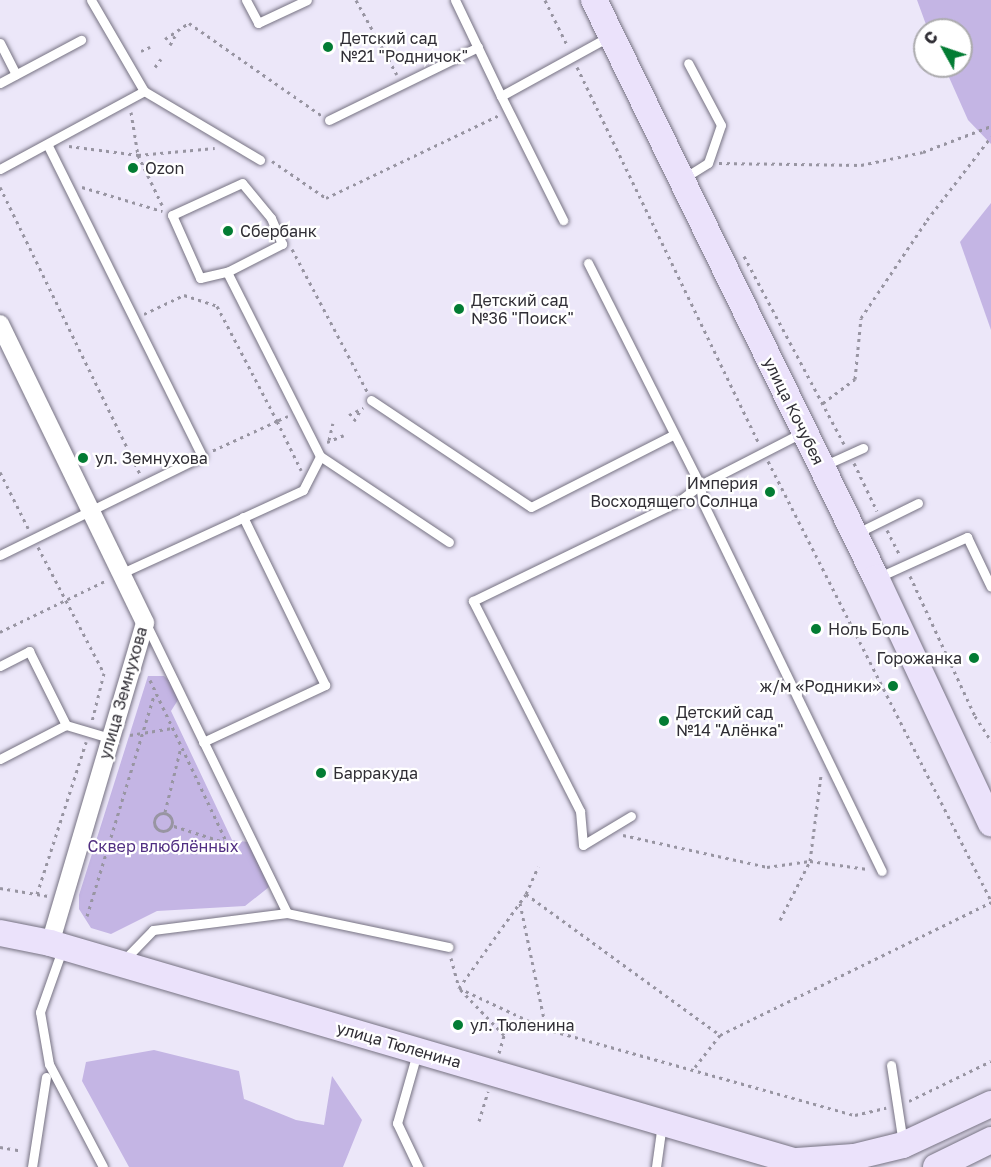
<!DOCTYPE html>
<html>
<head>
<meta charset="utf-8">
<style>
	body { margin:0 }
	#map { position:relative; width:991px; height:1167px; overflow:hidden; background:#ece7f9; font-family:"Golos Text",sans-serif }
	div>[style] { position:absolute }
	[style*='--x'] { left:calc(var(--x)*1px); top:calc(var(--y)*1px); width:calc(var(--w)*1px); rotate:calc(var(--a)*1deg) }
	.green>* { inset:0; background:#c4b5e4 }
	.path>* { height:3px; margin-top:-1.5px; transform-origin:0; background:repeating-linear-gradient(90deg,#9895a2 0 3px,transparent 0 7.5px) }
	.path>.ring { margin:-1.5px; padding:0; box-sizing:content-box; background:none; border:3px solid #9895a2; border-radius:50% }
	.roads { filter:drop-shadow(0 0 2px #767282) drop-shadow(0 0 2px #767282) }
	.lane>* { height:9px; margin:-4.5px; padding:0 4.5px; transform-origin:4.5px; border-radius:4.5px; background:#fff }
	.street>* { height:18px; margin:-9px; padding:0 9px; transform-origin:9px; border-radius:9px; background:#fff }
	.secondary>* { height:26px; margin:-13px; padding:0 13px; transform-origin:13px; border-radius:13px; background:#ebe2fb }
	.dots>* { width:16px; height:16px; translate:-50% -50%; box-sizing:border-box; border:3px solid #fff; border-radius:50% }
	span { translate:-50% -50%; white-space:nowrap; text-align:center; line-height:1.15; -webkit-text-stroke:4.5px #fff; paint-order:stroke }
	.poi-label { font-size:16px; color:#302e35 }
	.left { translate:0 -50%; text-align:left }
	.right { translate:-100% -50%; text-align:right }
	.street-label { font-size:16px; color:#302e35 }
	.park-label { font-size:16px; color:#512f82 }
	.north { position:absolute; left:913px; top:18px; width:60px; height:60px; box-sizing:border-box; background:#fff; border:2px solid #acabae; border-radius:50%; rotate:310deg; font-size:16px; font-weight:700; line-height:24px; text-align:center; color:#302e35 }
	.north::after { content:''; display:block; margin:auto; width:21px; height:27px; background:#037c33; clip-path:polygon(50% 0,100% 100%,50% 72%,0 100%) }
</style>
</head>
<body>
<div id="map">
	<div class="green">
		<div style="clip-path:polygon(917px 0,991px 0,991px 144px,968px 120px,944px 66px,961px 66px,961px 30px,928px 30px)"></div>
		<div style="clip-path:polygon(991px 203px,991px 330px,960px 242px)"></div>
		<div style="clip-path:polygon(148px 676px,164px 676px,174px 685px,178px 700px,171px 711px,232px 840px,248px 842px,269px 887px,245px 906px,157px 911px,111px 934px,91px 928px,79px 909px,79px 895px)"></div>
		<div style="clip-path:polygon(154px 1050px,239px 1071px,244px 1099px,296px 1120px,324px 1125px,332px 1076px,362px 1120px,343px 1167px,129px 1167px,82px 1081px,86px 1062px)"></div>
	</div>
	<div class="path">
		<div style="--x:356;--y:0;--w:85;--a:61.3"></div>
		<div style="--x:545;--y:0;--w:52;--a:63.9"></div>
		<div style="--x:165;--y:39;--w:29;--a:-34"></div>
		<div style="--x:189;--y:23;--w:161;--a:34.9"></div>
		<div style="--x:170;--y:45;--w:13;--a:-61"></div>
		<div style="--x:141;--y:51;--w:10;--a:-24"></div>
		<div style="--x:155;--y:67;--w:10;--a:-53"></div>
		<div style="--x:577;--y:67;--w:416;--a:64.2"></div>
		<div style="--x:131;--y:112;--w:44;--a:80.8"></div>
		<div style="--x:138;--y:155;--w:58;--a:64.3"></div>
		<div style="--x:69;--y:146;--w:70;--a:7.4"></div>
		<div style="--x:138;--y:155;--w:77;--a:-5.2"></div>
		<div style="--x:272;--y:161;--w:65;--a:34.4"></div>
		<div style="--x:326;--y:198;--w:192;--a:-25.6"></div>
		<div style="--x:719;--y:163;--w:142;--a:0.8"></div>
		<div style="--x:861;--y:165;--w:63;--a:-11.8"></div>
		<div style="--x:923;--y:152;--w:73;--a:-20.9"></div>
		<div style="--x:0;--y:187;--w:319;--a:64"></div>
		<div style="--x:82;--y:187;--w:84;--a:16.7"></div>
		<div style="--x:292;--y:249;--w:161;--a:62.2"></div>
		<div style="--x:744;--y:256;--w:213;--a:62"></div>
		<div style="--x:144;--y:314;--w:44;--a:-25.4"></div>
		<div style="--x:184;--y:295;--w:35;--a:18"></div>
		<div style="--x:217;--y:306;--w:130;--a:62.4"></div>
		<div style="--x:277;--y:421;--w:72;--a:155.2"></div>
		<div style="--x:823;--y:403;--w:40;--a:-37"></div>
		<div style="--x:855;--y:379;--w:61;--a:-84.4"></div>
		<div style="--x:861;--y:318;--w:118;--a:-56"></div>
		<div style="--x:927;--y:220;--w:105;--a:-52.4"></div>
		<div style="--x:349;--y:415;--w:16;--a:-27"></div>
		<div style="--x:288;--y:416;--w:12;--a:156"></div>
		<div style="--x:277;--y:421;--w:55;--a:63.9"></div>
		<div style="--x:354;--y:421;--w:12;--a:-59"></div>
		<div style="--x:329;--y:440;--w:17;--a:-77"></div>
		<div style="--x:327;--y:442;--w:18;--a:-22"></div>
		<div style="--x:768;--y:461;--w:493;--a:63.1"></div>
		<div style="--x:854;--y:463;--w:53;--a:64.4"></div>
		<div style="--x:0;--y:472;--w:63;--a:63.4"></div>
		<div style="--x:887;--y:530;--w:29;--a:63"></div>
		<div style="--x:38;--y:547;--w:142;--a:62.4"></div>
		<div style="--x:104;--y:673;--w:49;--a:104"></div>
		<div style="--x:910;--y:576;--w:154;--a:65.1"></div>
		<div style="--x:975;--y:716;--w:30;--a:57"></div>
		<div style="--x:0;--y:632;--w:119;--a:-25.9"></div>
		<div style="--x:150;--y:680;--w:180;--a:64.7"></div>
		<div style="--x:227;--y:843;--w:59;--a:-162.2"></div>
		<div style="--x:130;--y:735;--w:43;--a:-9.5"></div>
		<div style="--x:165;--y:812;--w:67;--a:-76.2"></div>
		<div class="ring" style="left:154px;top:813px;width:15px;height:15px"></div>
		<div style="--x:623;--y:835;--w:148;--a:12.5"></div>
		<div style="--x:767;--y:867;--w:43;--a:-7.9"></div>
		<div style="--x:810;--y:861;--w:58;--a:8"></div>
		<div style="--x:0;--y:888;--w:49;--a:9.5"></div>
		<div style="--x:37;--y:894;--w:160;--a:-72.1"></div>
		<div style="--x:526;--y:894;--w:240;--a:36"></div>
		<div style="--x:720;--y:1035;--w:302;--a:-26.1"></div>
		<div style="--x:520;--y:903;--w:128;--a:78.3"></div>
		<div style="--x:87;--y:916;--w:231;--a:-73.1"></div>
		<div style="--x:780;--y:920;--w:66;--a:-63"></div>
		<div style="--x:810;--y:861;--w:87;--a:-82.7"></div>
		<div style="--x:451;--y:958;--w:31;--a:75"></div>
		<div style="--x:459;--y:988;--w:96;--a:25.2"></div>
		<div style="--x:546;--y:1029;--w:321;--a:15.6"></div>
		<div style="--x:855;--y:1115;--w:32;--a:-13"></div>
		<div style="--x:499;--y:1053;--w:19;--a:-74"></div>
		<div style="--x:504;--y:1035;--w:65;--a:-133.8"></div>
		<div style="--x:459;--y:988;--w:115;--a:-54.5"></div>
		<div style="--x:526;--y:894;--w:30;--a:-66"></div>
		<div style="--x:695;--y:1067;--w:41;--a:-52"></div>
		<div style="--x:909;--y:1101;--w:91;--a:-26"></div>
		<div style="--x:479;--y:1121;--w:31;--a:-73"></div>
		<div style="--x:0;--y:1147;--w:22;--a:10"></div>
	</div>
	<div class="roads">
		<div class="lane">
			<div style="--x:91;--y:0;--w:105;--a:59.8"></div>
			<div style="--x:144;--y:91;--w:135;--a:30.7"></div>
			<div style="--x:246;--y:0;--w:26;--a:62"></div>
			<div style="--x:258;--y:23;--w:54;--a:-25.1"></div>
			<div style="--x:455;--y:0;--w:106;--a:64.4"></div>
			<div style="--x:501;--y:96;--w:124;--a:-28.8"></div>
			<div style="--x:0;--y:43;--w:35;--a:63"></div>
			<div style="--x:0;--y:83;--w:92;--a:-28"></div>
			<div style="--x:501;--y:96;--w:139;--a:63.4"></div>
			<div style="--x:329;--y:120;--w:166;--a:-26.1"></div>
			<div style="--x:0;--y:169;--w:164;--a:-28.4"></div>
			<div style="--x:684;--y:178;--w:28;--a:-32"></div>
			<div style="--x:708;--y:163;--w:40;--a:-71.1"></div>
			<div style="--x:721;--y:125;--w:70;--a:-118"></div>
			<div style="--x:588;--y:263;--w:249;--a:63.2"></div>
			<div style="--x:700;--y:485;--w:116;--a:-27.2"></div>
			<div style="--x:227;--y:272;--w:62;--a:-27"></div>
			<div style="--x:282;--y:244;--w:28;--a:-113"></div>
			<div style="--x:271;--y:218;--w:45;--a:-129.6"></div>
			<div style="--x:242;--y:183;--w:77;--a:155.4"></div>
			<div style="--x:172;--y:215;--w:69;--a:66"></div>
			<div style="--x:200;--y:278;--w:28;--a:-13"></div>
			<div style="--x:227;--y:272;--w:206;--a:63.2"></div>
			<div style="--x:371;--y:400;--w:192;--a:33.8"></div>
			<div style="--x:531;--y:507;--w:159;--a:-26.9"></div>
			<div style="--x:823;--y:466;--w:44;--a:-24.2"></div>
			<div style="--x:857;--y:533;--w:68;--a:-26.2"></div>
			<div style="--x:0;--y:555;--w:225;--a:-26.1"></div>
			<div style="--x:202;--y:456;--w:348;--a:-116.4"></div>
			<div style="--x:122;--y:573;--w:199;--a:-24.6"></div>
			<div style="--x:303;--y:490;--w:38;--a:-63"></div>
			<div style="--x:320;--y:456;--w:155;--a:33.7"></div>
			<div style="--x:879;--y:577;--w:97;--a:-24.4"></div>
			<div style="--x:967;--y:537;--w:55;--a:64.4"></div>
			<div style="--x:0;--y:666;--w:33;--a:-27"></div>
			<div style="--x:29;--y:651;--w:83;--a:63.4"></div>
			<div style="--x:203;--y:742;--w:135;--a:-25"></div>
			<div style="--x:325;--y:685;--w:187;--a:-116"></div>
			<div style="--x:0;--y:759;--w:74;--a:-27.3"></div>
			<div style="--x:66;--y:725;--w:46;--a:16.5"></div>
			<div style="--x:631;--y:816;--w:56;--a:148.9"></div>
			<div style="--x:583;--y:845;--w:34;--a:-95"></div>
			<div style="--x:580;--y:811;--w:236;--a:-117"></div>
			<div style="--x:473;--y:601;--w:229;--a:-25.9"></div>
			<div style="--x:679;--y:501;--w:26;--a:-37"></div>
			<div style="--x:700;--y:485;--w:18;--a:81"></div>
			<div style="--x:703;--y:503;--w:409;--a:64.1"></div>
			<div style="--x:287;--y:913;--w:165;--a:11.9"></div>
			<div style="--x:63;--y:947;--w:69;--a:109.5"></div>
			<div style="--x:40;--y:1012;--w:53;--a:80.2"></div>
			<div style="--x:49;--y:1064;--w:116;--a:62.3"></div>
			<div style="--x:123;--y:961;--w:43;--a:-45.9"></div>
			<div style="--x:153;--y:930;--w:135;--a:-7.2"></div>
			<div style="--x:287;--y:913;--w:322;--a:-116"></div>
			<div style="--x:417;--y:1053;--w:73;--a:105.9"></div>
			<div style="--x:397;--y:1123;--w:49;--a:64.5"></div>
			<div style="--x:891;--y:1065;--w:79;--a:81.3"></div>
			<div style="--x:32;--y:1167;--w:91;--a:-81.2"></div>
			<div style="--x:656;--y:1167;--w:43;--a:-82.1"></div>
		</div>
		<div class="street">
			<div style="--x:0;--y:324;--w:332;--a:64.1"></div>
			<div style="--x:145;--y:623;--w:334;--a:106.5"></div>
		</div>
		<div class="secondary">
			<div style="--x:594;--y:0;--w:643;--a:63.99"></div>
			<div style="--x:876;--y:578;--w:271;--a:64.9"></div>
			<div style="--x:0;--y:933;--w:51;--a:11.3"></div>
			<div style="--x:50;--y:943;--w:796;--a:16.34"></div>
			<div style="--x:797;--y:1161;--w:57;--a:-4"></div>
			<div style="--x:854;--y:1157;--w:50;--a:-13.8"></div>
			<div style="--x:903;--y:1145;--w:97;--a:-25"></div>
			<div style="--x:936;--y:1167;--w:61;--a:-26.1"></div>
		</div>
	</div>
	<div class="dots">
		<div style="left:328px;top:47px;background:#037c33"></div>
		<div style="left:133px;top:168px;background:#037c33"></div>
		<div style="left:228px;top:231px;background:#037c33"></div>
		<div style="left:459px;top:309px;background:#037c33"></div>
		<div style="left:83px;top:458px;background:#037c33"></div>
		<div style="left:770px;top:492px;background:#037c33"></div>
		<div style="left:816px;top:629px;background:#037c33"></div>
		<div style="left:974px;top:658px;background:#037c33"></div>
		<div style="left:893px;top:686px;background:#037c33"></div>
		<div style="left:664px;top:721px;background:#037c33"></div>
		<div style="left:321px;top:773px;background:#037c33"></div>
		<div style="left:458px;top:1025px;background:#037c33"></div>
	</div>
	<div class="poi-label">
		<span class="left" style="left:340px;top:47px">Детский сад<br>№21 "Родничок"</span>
		<span class="left" style="left:145px;top:168px">Ozon</span>
		<span class="left" style="left:240px;top:231px">Сбербанк</span>
		<span class="left" style="left:471px;top:309px">Детский сад<br>№36 "Поиск"</span>
		<span class="left" style="left:95px;top:458px">ул. Земнухова</span>
		<span class="right" style="left:758px;top:492px">Империя<br>Восходящего Солнца</span>
		<span class="left" style="left:828px;top:629px">Ноль Боль</span>
		<span class="right" style="left:962px;top:658px">Горожанка</span>
		<span class="right" style="left:881px;top:686px">ж/м «Родники»</span>
		<span class="left" style="left:676px;top:721px">Детский сад<br>№14 "Алёнка"</span>
		<span class="left" style="left:333px;top:773px">Барракуда</span>
		<span class="left" style="left:470px;top:1025px">ул. Тюленина</span>
	</div>
	<div class="street-label">
		<span style="left:794px;top:411px;rotate:64deg">улица Кочубея</span>
		<span style="left:123px;top:693px;rotate:-74deg">улица Земнухова</span>
		<span style="left:399px;top:1045px;rotate:16deg">улица Тюленина</span>
	</div>
	<div class="park-label">
		<span style="left:163px;top:846px">Сквер влюблённых</span>
	</div>
	<div class="north">С</div>
</div>
</body>
</html>
